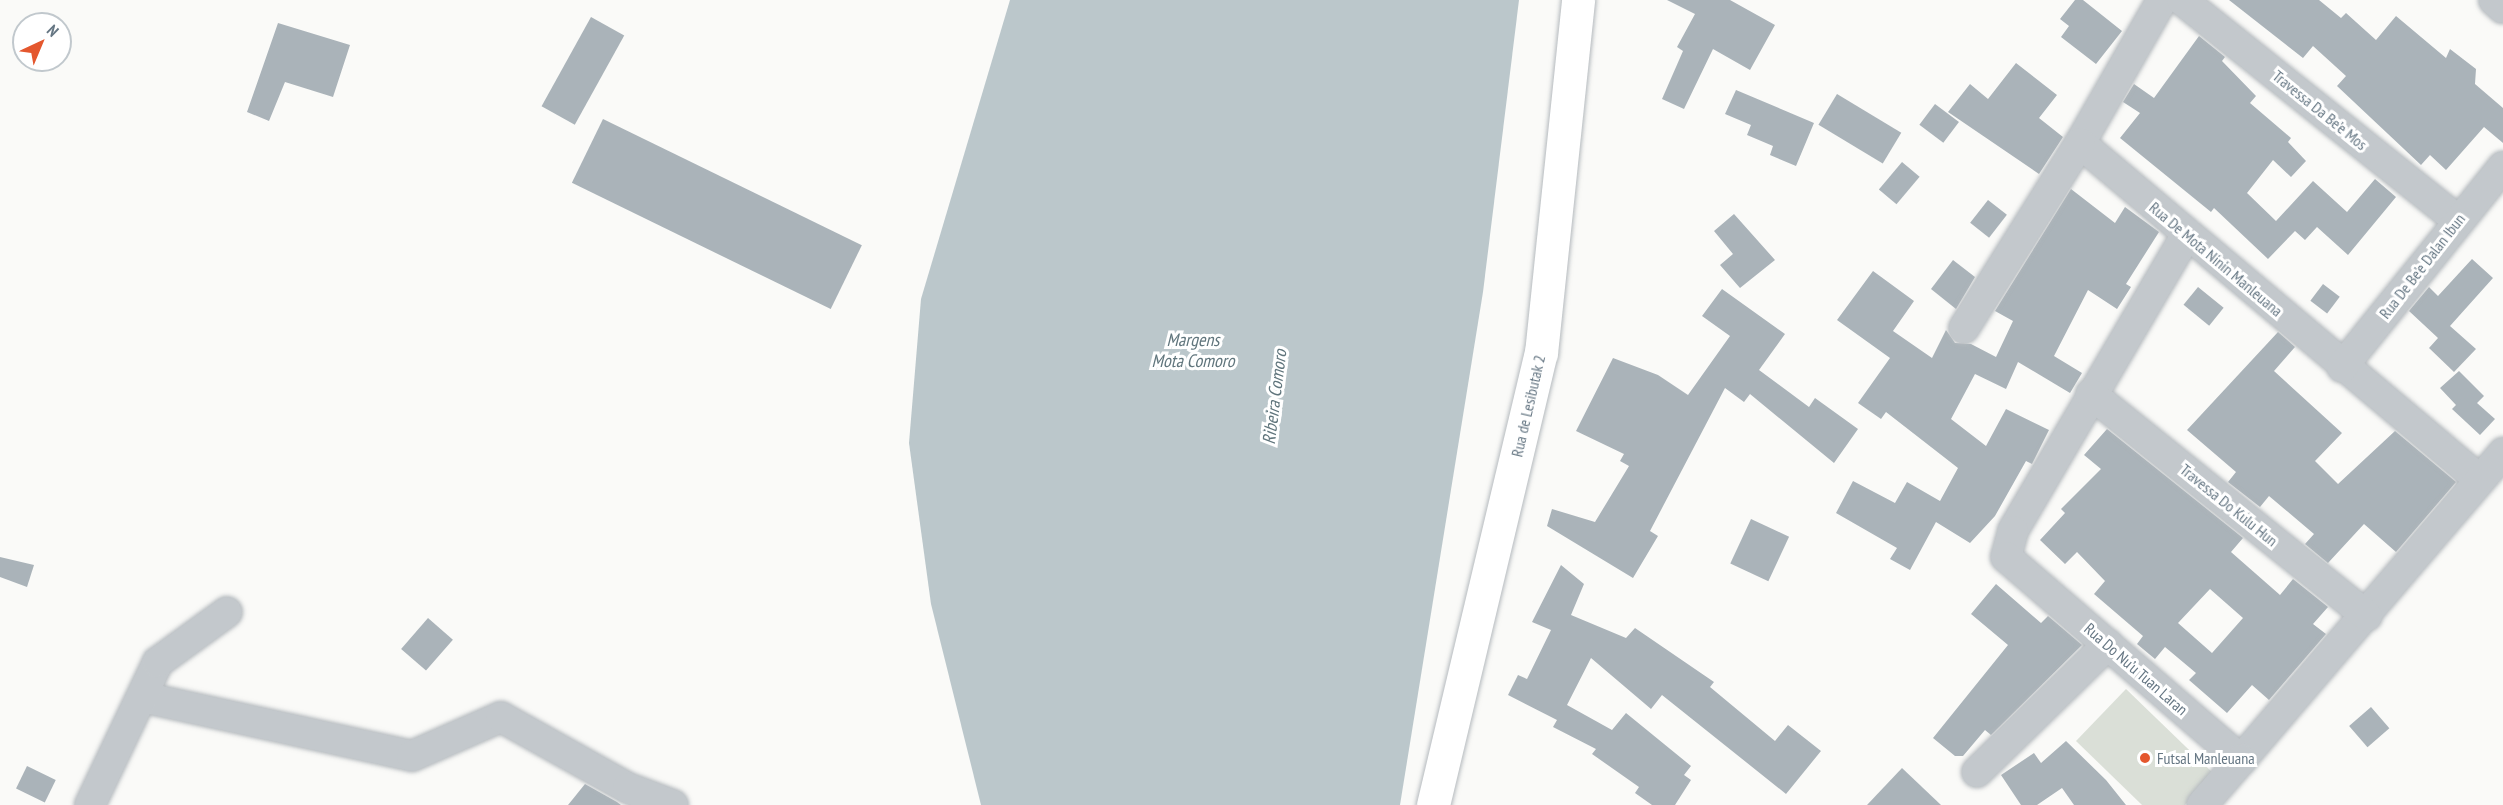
<!DOCTYPE html>
<html>
<head>
<meta charset="utf-8">
<style>
	body { margin:0 }
	#map { position:relative; width:2503px; height:805px; overflow:hidden; background:#fafaf8; font-family:"PT Sans Narrow",sans-serif }
	div>[style] { position:absolute }
	[style*='--x'] { left:calc(var(--x)*1px); top:calc(var(--y)*1px); width:calc(var(--w)*1px); rotate:calc(var(--a)*1deg) }
	.green>* { inset:0; background:#dadfd7 }
	.water>* { inset:0; background:#bbc7cb }
	.building>* { inset:0; background:#aab3b9; transform-origin:0 0 }
	.roads { filter:drop-shadow(0 0 2px #b5babe) drop-shadow(0 0 2px #b5babe) }
	.minor>* { height:30px; margin:-15px; padding:0 15px; transform-origin:15px; border-radius:15px; background:#c3c8cc }
	.major>* { height:33px; margin:-16.5px; padding:0 16.5px; transform-origin:16.5px; border-radius:16.5px; background:#fff }
	.dots>* { width:16px; height:16px; translate:-50% -50%; box-sizing:border-box; border:3px solid #fff; border-radius:50% }
	span { translate:-50% -50%; white-space:nowrap; text-align:center; line-height:1.15; -webkit-text-stroke:6px #fff; paint-order:stroke }
	.street-label { font-size:16px; color:#657683 }
	.poi-label { font-size:16px; color:#657683 }
	.left { translate:0 -50%; text-align:left }
	.water-label { font-size:18px; color:#60757c; font-style:italic }
	.north { position:absolute; left:12px; top:12px; width:60px; height:60px; box-sizing:border-box; background:#fff; border:2px solid #c1c8cd; border-radius:50%; rotate:44deg; font-size:16px; font-weight:700; line-height:24px; text-align:center; color:#657683 }
	.north::after { content:''; display:block; margin:auto; width:21px; height:27px; background:#e4572e; clip-path:polygon(50% 0,100% 100%,50% 72%,0 100%) }
</style>
</head>
<body>
<div id="map">
	<div class="green">
		<div style="clip-path:polygon(2126px 689px,2214px 774px,2185px 805px,2142px 805px,2076px 741px)"></div>
	</div>
	<div class="water">
		<div style="clip-path:polygon(1010px 0,1519px 0,1483px 292px,1400px 805px,981px 805px,931px 604px,909px 443px,921px 299px)"></div>
	</div>
	<div class="building">
		<div style="clip-path:polygon(1667px 0,1730px 0,1775px 25px,1750px 70px,1713px 49px,1684px 109px,1662px 99px,1683px 51px,1677px 47px,1695px 14px)"></div>
		<div style="clip-path:polygon(2075px 0,2083px 0,2122px 31px,2096px 64px,2061px 37px,2069px 26px,2060px 19px)"></div>
		<div style="clip-path:polygon(2229px 0,2319px 0,2341px 18px,2346px 13px,2376px 40px,2396px 16px,2446px 58px,2450px 49px,2476px 69px,2475px 84px,2503px 108px,2503px 143px,2484px 127px,2446px 170px,2430px 155px,2421px 165px,2337px 86px,2346px 76px,2313px 46px,2303px 58px)"></div>
		<div style="left:591px;top:17px;width:38px;height:102px;rotate:29deg"></div>
		<div style="clip-path:polygon(278px 23px,350px 45px,333px 97px,285px 82px,269px 121px,247px 112px)"></div>
		<div style="clip-path:polygon(2199px 36px,2225px 57px,2222px 61px,2256px 96px,2250px 103px,2291px 138px,2288px 142px,2306px 161px,2291px 177px,2273px 160px,2247px 193px,2276px 221px,2313px 181px,2347px 212px,2375px 179px,2396px 197px,2348px 255px,2317px 227px,2305px 240px,2295px 231px,2268px 259px,2214px 208px,2211px 212px,2120px 138px,2140px 113px,2123px 102px,2134px 84px,2154px 98px)"></div>
		<div style="clip-path:polygon(2016px 63px,2057px 95px,2039px 118px,2063px 137px,2039px 174px,1948px 112px,1970px 84px,1988px 99px)"></div>
		<div style="clip-path:polygon(1736px 90px,1814px 123px,1796px 166px,1770px 155px,1773px 146px,1747px 135px,1751px 125px,1725px 114px)"></div>
		<div style="left:1837px;top:94px;width:75px;height:36px;rotate:31deg"></div>
		<div style="left:1935px;top:104px;width:30px;height:26px;rotate:37deg"></div>
		<div style="left:603px;top:119px;width:288px;height:71px;rotate:26deg"></div>
		<div style="left:1902px;top:162px;width:23px;height:36px;rotate:40deg"></div>
		<div style="clip-path:polygon(2071px 189px,2115px 223px,2125px 207px,2159px 232px,2126px 284px,2131px 287px,2117px 309px,2088px 290px,2054px 356px,2082px 373px,2070px 393px,2018px 362px,2006px 389px,1975px 374px,1951px 419px,1986px 446px,2006px 409px,2049px 430px,2032px 464px,2026px 461px,1995px 516px,1970px 543px,1936px 522px,1910px 570px,1890px 559px,1897px 548px,1836px 513px,1853px 481px,1895px 503px,1907px 482px,1940px 501px,1958px 468px,1886px 412px,1881px 419px,1858px 403px,1890px 358px,1837px 320px,1873px 271px,1914px 301px,1893px 331px,1932px 358px,1946px 330px,1955px 343px,1971px 344px,1996px 357px,2013px 321px,1995px 311px)"></div>
		<div style="left:1988px;top:200px;width:24px;height:29px;rotate:38deg"></div>
		<div style="clip-path:polygon(1734px 214px,1775px 260px,1740px 288px,1720px 265px,1733px 254px,1714px 231px)"></div>
		<div style="clip-path:polygon(2472px 259px,2493px 278px,2450px 326px,2476px 349px,2454px 372px,2429px 348px,2438px 338px,2409px 311px,2429px 287px,2438px 296px)"></div>
		<div style="clip-path:polygon(1953px 260px,1975px 277px,1956px 309px,1931px 289px)"></div>
		<div style="left:2323px;top:284px;width:21px;height:21px;rotate:37deg"></div>
		<div style="left:2198px;top:287px;width:33px;height:23px;rotate:39deg"></div>
		<div style="clip-path:polygon(1722px 289px,1785px 334px,1759px 370px,1809px 407px,1815px 398px,1858px 429px,1834px 463px,1750px 394px,1744px 402px,1725px 388px,1650px 531px,1658px 536px,1633px 578px,1547px 526px,1552px 509px,1595px 522px,1629px 466px,1620px 461px,1624px 454px,1576px 431px,1613px 358px,1658px 375px,1688px 395px,1730px 336px,1702px 316px)"></div>
		<div style="clip-path:polygon(2278px 332px,2295px 347px,2274px 371px,2342px 433px,2315px 461px,2338px 484px,2395px 431px,2456px 482px,2396px 552px,2364px 524px,2328px 563px,2305px 544px,2314px 534px,2269px 496px,2260px 507px,2228px 482px,2236px 472px,2187px 430px)"></div>
		<div style="clip-path:polygon(2459px 371px,2484px 396px,2477px 403px,2495px 419px,2480px 435px,2452px 409px,2456px 405px,2440px 388px)"></div>
		<div style="clip-path:polygon(evenodd,2107px 429px,2243px 538px,2231px 552px,2280px 595px,2293px 579px,2328px 607px,2313px 624px,2326px 634px,2269px 700px,2252px 685px,2227px 713px,2189px 680px,2196px 673px,2165px 647px,2155px 659px,2137px 644px,2143px 636px,2094px 594px,2105px 581px,2077px 552px,2065px 564px,2040px 540px,2065px 513px,2061px 509px,2101px 469px,2084px 455px,2107px 429px,2210px 589px,2243px 618px,2212px 653px,2178px 623px,2210px 589px)"></div>
		<div style="left:1751px;top:519px;width:42px;height:49px;rotate:25deg"></div>
		<div style="clip-path:polygon(0 557px,34px 565px,27px 587px,0 577px)"></div>
		<div style="clip-path:polygon(1561px 565px,1584px 584px,1571px 615px,1626px 638px,1635px 628px,1714px 682px,1710px 687px,1775px 741px,1788px 725px,1821px 751px,1786px 794px,1662px 695px,1651px 709px,1591px 658px,1567px 705px,1612px 730px,1626px 713px,1691px 766px,1684px 775px,1691px 780px,1675px 805px,1652px 805px,1635px 793px,1639px 787px,1592px 754px,1596px 749px,1553px 727px,1557px 720px,1508px 695px,1518px 675px,1527px 679px,1551px 630px,1532px 622px)"></div>
		<div style="clip-path:polygon(1996px 584px,2041px 623px,2048px 616px,2082px 645px,1991px 735px,1985px 730px,1963px 756px,1955px 756px,1933px 738px,2008px 645px,1971px 614px)"></div>
		<div style="left:428px;top:618px;width:33px;height:41px;rotate:41deg"></div>
		<div style="left:2371px;top:707px;width:28px;height:29px;rotate:49deg"></div>
		<div style="clip-path:polygon(2066px 741px,2106px 780px,2126px 805px,2074px 805px,2062px 788px,2037px 805px,2021px 805px,2001px 775px,2034px 753px,2041px 763px)"></div>
		<div style="left:27px;top:766px;width:32px;height:25px;rotate:26deg"></div>
		<div style="clip-path:polygon(1902px 768px,1941px 805px,1867px 805px)"></div>
		<div style="clip-path:polygon(585px 784px,617px 802px,621px 805px,568px 805px)"></div>
	</div>
	<div class="roads">
		<div class="minor">
			<div style="--x:2162;--y:0;--w:165;--a:119.8"></div>
			<div style="--x:2080;--y:143;--w:523;--a:40.11"></div>
			<div style="--x:2182;--y:0;--w:353;--a:38.6"></div>
			<div style="--x:2494;--y:0;--w:12;--a:42"></div>
			<div style="--x:2187;--y:234;--w:344;--a:120.4"></div>
			<div style="--x:2013;--y:531;--w:27;--a:105"></div>
			<div style="--x:2006;--y:557;--w:311;--a:40.8"></div>
			<div style="--x:2241;--y:760;--w:404;--a:-49.5"></div>
			<div style="--x:1964;--y:328;--w:218;--a:-57.9"></div>
			<div style="--x:2342;--y:367;--w:257;--a:-51.2"></div>
			<div style="--x:2091;--y:394;--w:354;--a:38.8"></div>
			<div style="--x:142;--y:697;--w:276;--a:12.3"></div>
			<div style="--x:412;--y:756;--w:97;--a:-23.7"></div>
			<div style="--x:501;--y:717;--w:145;--a:29.2"></div>
			<div style="--x:628;--y:788;--w:48;--a:20.7"></div>
			<div style="--x:1977;--y:772;--w:183;--a:-44.3"></div>
			<div style="--x:90;--y:805;--w:158;--a:-64.6"></div>
			<div style="--x:158;--y:662;--w:85;--a:-35.9"></div>
			<div style="--x:2202;--y:805;--w:60;--a:-49.1"></div>
		</div>
		<div class="major">
			<div style="--x:1433;--y:805;--w:465;--a:-76.6"></div>
			<div style="--x:1541;--y:353;--w:355;--a:-84"></div>
		</div>
	</div>
	<div class="dots">
		<div style="left:2145px;top:758px;background:#e4572e"></div>
	</div>
	<div class="street-label">
		<span style="left:2320px;top:110px;rotate:39deg">Travessa Da Be’e Mos</span>
		<span style="left:2216px;top:259px;rotate:40deg">Rua De Mota Ninin Manleuana</span>
		<span style="left:2422px;top:266px;rotate:-52deg">Rua De Be’e Dalan Ibun</span>
		<span style="left:1528px;top:406px;rotate:-77deg">Rua de Lesibutak 2</span>
		<span style="left:2229px;top:505px;rotate:39deg">Travessa Do Kulu Hun</span>
		<span style="left:2136px;top:669px;rotate:41deg">Rua Do Nu’u Tuan Laran</span>
	</div>
	<div class="poi-label">
		<span class="left" style="left:2157px;top:758px">Futsal Manleuana</span>
	</div>
	<div class="water-label">
		<span style="left:1193px;top:351px">Margens<br>Mota Comoro</span>
		<span style="left:1275px;top:397px;rotate:-83deg">Ribeira Comoro</span>
	</div>
	<div class="north">N</div>
</div>
</body>
</html>
